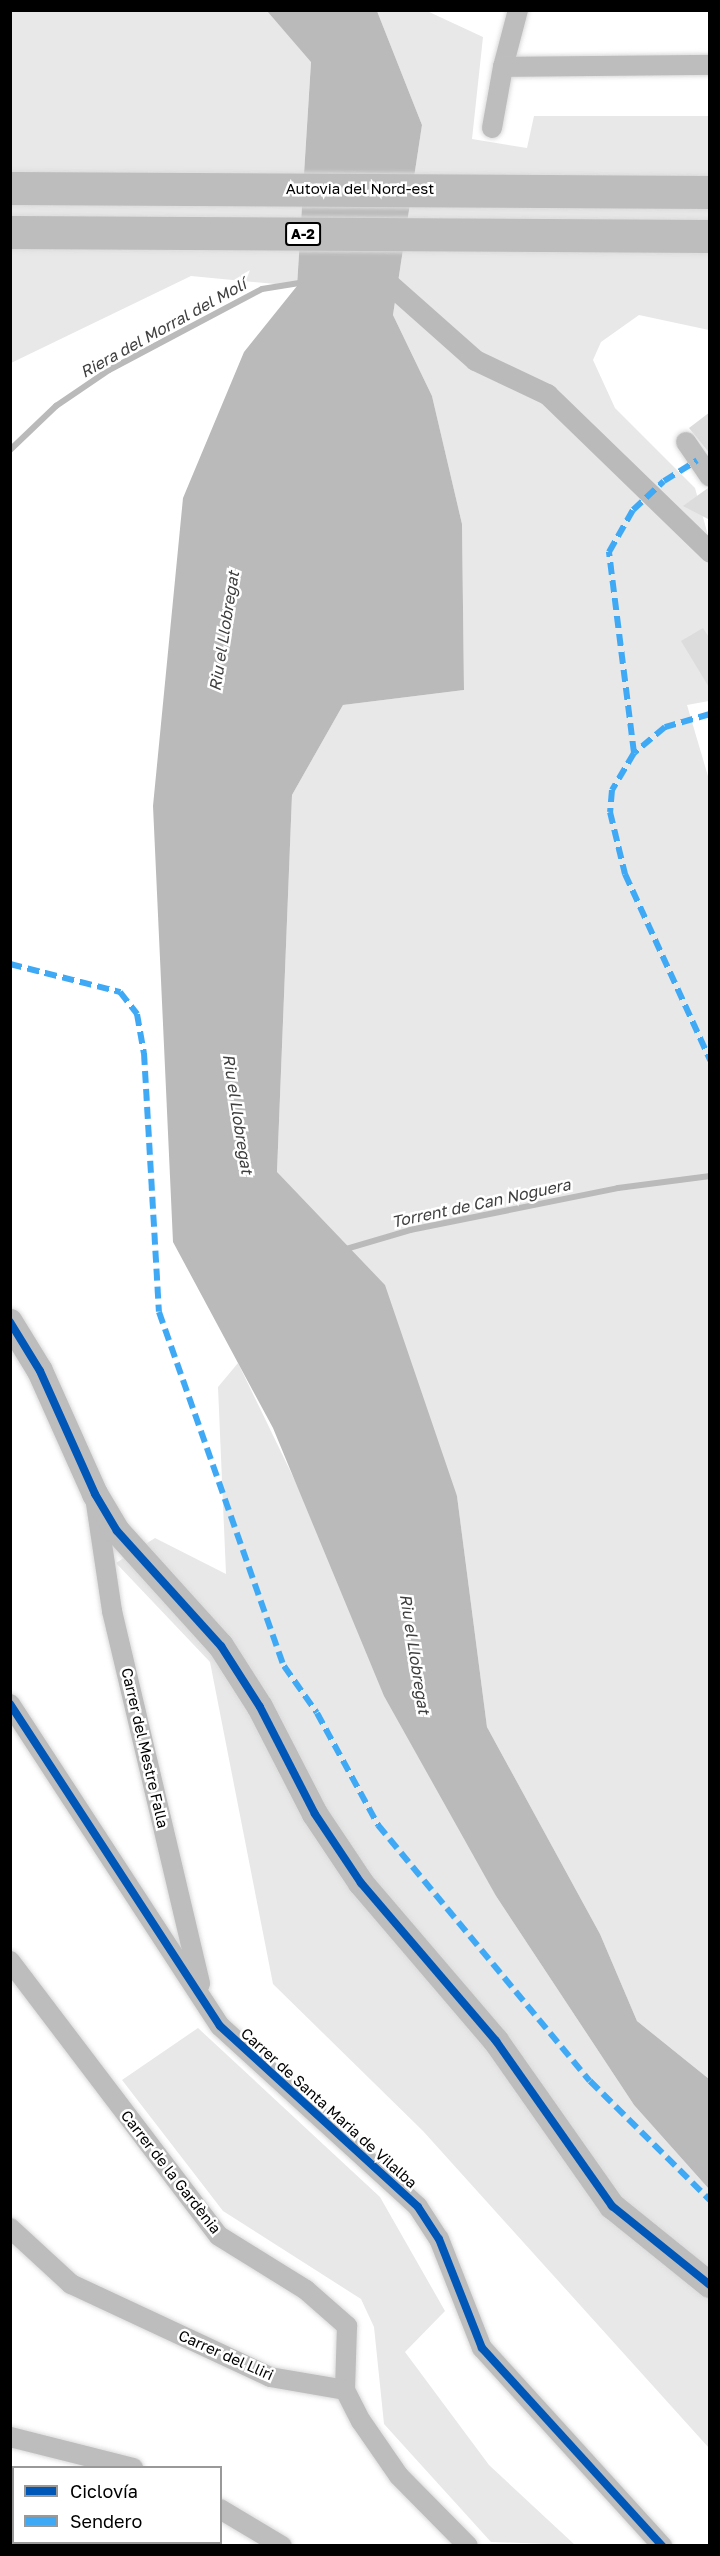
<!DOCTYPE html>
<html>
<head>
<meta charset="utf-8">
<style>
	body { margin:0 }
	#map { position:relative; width:720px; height:2556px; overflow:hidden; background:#fff; font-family:"Golos Text",sans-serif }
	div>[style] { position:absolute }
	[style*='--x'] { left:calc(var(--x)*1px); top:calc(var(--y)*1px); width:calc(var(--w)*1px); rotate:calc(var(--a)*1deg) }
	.green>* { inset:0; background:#e8e8e8 }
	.water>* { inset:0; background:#bababa }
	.stream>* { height:6px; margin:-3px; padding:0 3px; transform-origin:3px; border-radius:3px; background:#bababa }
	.canal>* { height:21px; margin:-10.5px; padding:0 10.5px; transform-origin:10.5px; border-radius:10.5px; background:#bababa }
	.building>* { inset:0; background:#dcdcdc }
	.roads { filter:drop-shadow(0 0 2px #dbdbdb) drop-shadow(0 0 2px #dbdbdb) }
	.minor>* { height:20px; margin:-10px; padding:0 10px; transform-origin:10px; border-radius:10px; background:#bdbdbd }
	.tertiary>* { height:26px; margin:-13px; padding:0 13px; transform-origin:13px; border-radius:13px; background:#bdbdbd }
	.motorway>* { height:33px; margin:-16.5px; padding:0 16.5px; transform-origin:16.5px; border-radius:16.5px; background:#bdbdbd }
	.quiet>* { height:6px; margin-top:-3px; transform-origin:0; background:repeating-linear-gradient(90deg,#3fa9f5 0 12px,transparent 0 18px) }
	.cycleway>* { height:8px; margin:-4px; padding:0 4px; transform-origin:4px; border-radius:4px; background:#0057b8 }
	span { translate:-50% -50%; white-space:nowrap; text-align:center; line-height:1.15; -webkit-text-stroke:5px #fff; paint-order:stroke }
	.shield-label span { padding:2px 4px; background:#fff; border:2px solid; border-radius:4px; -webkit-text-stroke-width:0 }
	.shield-label { font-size:14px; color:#000; font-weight:700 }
	.street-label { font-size:15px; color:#000 }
	.water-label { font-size:16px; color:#3e3e3e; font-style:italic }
	.frame { position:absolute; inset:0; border:12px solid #000; pointer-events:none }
	.legend { position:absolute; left:12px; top:2466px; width:210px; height:78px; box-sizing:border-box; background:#fff; border:2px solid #999; margin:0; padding:8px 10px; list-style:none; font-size:18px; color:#000 }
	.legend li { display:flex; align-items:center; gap:12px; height:30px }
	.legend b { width:30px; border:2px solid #999 }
</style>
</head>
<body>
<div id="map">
	<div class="green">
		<div style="clip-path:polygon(11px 11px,267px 11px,311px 61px,297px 286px,191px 276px,11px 363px)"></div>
		<div style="clip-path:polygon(377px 11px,427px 11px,483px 37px,472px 139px,527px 148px,534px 116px,709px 116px,709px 330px,639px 315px,601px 342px,593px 360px,615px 408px,695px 488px,709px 539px,709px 701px,687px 705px,710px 783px,709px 2079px,637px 2021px,600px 1934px,487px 1727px,457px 1496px,277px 1173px,292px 795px,343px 705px,464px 690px,462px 524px,432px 396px,393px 315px,422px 125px)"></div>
		<div style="clip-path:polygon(238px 1363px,496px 1896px,634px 2105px,709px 2189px,709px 2448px,423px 2131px,273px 1984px,210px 1662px,116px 1563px,155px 1538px,226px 1574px,218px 1387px)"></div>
		<div style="clip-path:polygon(198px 2028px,380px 2197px,445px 2311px,405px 2352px,489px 2465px,575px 2545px,491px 2542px,384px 2424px,374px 2327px,361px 2299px,223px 2211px,122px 2080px)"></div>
	</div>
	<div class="water">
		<div style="clip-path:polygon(267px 11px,377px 11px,422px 125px,393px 315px,432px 396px,462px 524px,464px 690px,343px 705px,292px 795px,277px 1172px,385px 1285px,457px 1496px,487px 1727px,600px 1934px,637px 2021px,709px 2079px,709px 2189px,634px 2105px,496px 1896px,384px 1696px,273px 1428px,173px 1242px,153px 806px,183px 498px,244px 352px,297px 286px,311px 62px)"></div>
	</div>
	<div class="stream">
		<div style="--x:10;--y:450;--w:64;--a:-43.7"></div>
		<div style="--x:56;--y:406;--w:64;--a:-34.2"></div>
		<div style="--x:109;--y:370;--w:173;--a:-27.9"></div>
		<div style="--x:262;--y:289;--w:44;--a:-9.2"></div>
		<div style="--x:343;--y:1250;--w:70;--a:-16.6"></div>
		<div style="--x:410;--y:1230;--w:212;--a:-11.4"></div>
		<div style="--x:618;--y:1188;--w:93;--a:-7.4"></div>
	</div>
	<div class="canal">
		<div style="--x:377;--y:273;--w:131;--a:41.6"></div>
		<div style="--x:475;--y:360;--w:80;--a:25.3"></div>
		<div style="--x:547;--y:394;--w:227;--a:44.1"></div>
	</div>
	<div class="building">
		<div style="clip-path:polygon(710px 412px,710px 454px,689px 428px)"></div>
		<div style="clip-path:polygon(708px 488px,710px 489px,710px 520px,683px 506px)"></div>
		<div style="clip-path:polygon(703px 628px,710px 639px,710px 689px,681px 641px)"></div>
	</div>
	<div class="roads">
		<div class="minor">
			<div style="--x:503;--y:67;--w:59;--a:-75.3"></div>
			<div style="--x:492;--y:128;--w:62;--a:-79.8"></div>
			<div style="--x:503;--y:67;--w:207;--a:-0.6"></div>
			<div style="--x:686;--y:442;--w:42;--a:55.6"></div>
			<div style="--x:95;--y:1497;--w:115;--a:81.5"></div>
			<div style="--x:112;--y:1611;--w:383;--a:76.7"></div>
			<div style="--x:10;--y:1704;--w:384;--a:56.9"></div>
			<div style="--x:220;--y:2026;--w:268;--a:42.4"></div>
			<div style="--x:418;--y:2207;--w:38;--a:57"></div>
			<div style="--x:439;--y:2239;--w:117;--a:68.5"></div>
			<div style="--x:482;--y:2348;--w:268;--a:47.7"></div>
			<div style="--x:10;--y:1961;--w:345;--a:52.8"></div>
			<div style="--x:219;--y:2236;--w:102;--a:31.8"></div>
			<div style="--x:306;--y:2290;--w:55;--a:41.3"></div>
			<div style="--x:347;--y:2326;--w:64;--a:91.8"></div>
			<div style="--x:10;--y:2228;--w:83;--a:42.6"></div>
			<div style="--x:71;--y:2284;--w:220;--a:25"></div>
			<div style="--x:270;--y:2377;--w:76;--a:9.8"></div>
			<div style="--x:345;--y:2390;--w:35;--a:63"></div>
			<div style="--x:361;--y:2421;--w:67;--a:55.4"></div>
			<div style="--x:399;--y:2476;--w:98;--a:45.4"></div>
			<div style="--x:10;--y:2437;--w:127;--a:14.1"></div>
			<div style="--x:220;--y:2509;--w:72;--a:30.8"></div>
		</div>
		<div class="tertiary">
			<div style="--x:10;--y:1322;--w:57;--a:58.5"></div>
			<div style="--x:40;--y:1371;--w:135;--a:65.9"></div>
			<div style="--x:95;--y:1494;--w:43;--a:59.3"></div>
			<div style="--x:117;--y:1531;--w:155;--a:47.9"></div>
			<div style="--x:221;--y:1646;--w:72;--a:57.4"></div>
			<div style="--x:260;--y:1707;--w:120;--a:62.8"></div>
			<div style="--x:315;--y:1814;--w:83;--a:56.3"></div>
			<div style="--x:361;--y:1883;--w:208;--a:49.5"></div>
			<div style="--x:496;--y:2041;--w:202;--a:54.9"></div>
			<div style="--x:612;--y:2206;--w:126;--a:38.9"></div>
		</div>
		<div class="motorway">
			<div style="--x:10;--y:188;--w:700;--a:0.33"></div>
			<div style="--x:10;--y:232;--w:700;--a:0.33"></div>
		</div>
	</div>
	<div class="quiet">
		<div style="--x:708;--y:298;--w:2;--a:0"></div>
		<div style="--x:710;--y:714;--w:47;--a:163.9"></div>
		<div style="--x:665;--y:727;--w:40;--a:140"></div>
		<div style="--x:634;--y:753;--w:43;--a:120.7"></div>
		<div style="--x:612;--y:790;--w:22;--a:95"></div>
		<div style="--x:610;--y:812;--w:64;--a:76.4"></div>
		<div style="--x:625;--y:874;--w:205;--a:65.4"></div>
		<div style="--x:634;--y:753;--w:203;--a:-97.1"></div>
		<div style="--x:609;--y:552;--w:48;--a:-60.3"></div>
		<div style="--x:633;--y:510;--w:42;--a:-43.1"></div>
		<div style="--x:664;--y:481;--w:39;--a:-32"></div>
		<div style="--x:10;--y:964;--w:114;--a:14.3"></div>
		<div style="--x:120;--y:992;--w:28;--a:52"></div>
		<div style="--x:137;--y:1014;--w:40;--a:80"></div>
		<div style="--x:144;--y:1053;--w:259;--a:86.7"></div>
		<div style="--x:159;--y:1312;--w:375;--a:70.6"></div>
		<div style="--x:284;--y:1666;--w:57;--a:54.9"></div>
		<div style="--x:317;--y:1713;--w:128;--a:61.4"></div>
		<div style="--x:378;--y:1825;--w:332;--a:50.4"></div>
		<div style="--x:590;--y:2081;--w:169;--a:44.8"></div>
	</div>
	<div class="cycleway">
		<div style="--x:10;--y:1322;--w:57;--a:58.5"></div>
		<div style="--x:40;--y:1371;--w:135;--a:65.9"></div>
		<div style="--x:95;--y:1494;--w:43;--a:59.3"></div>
		<div style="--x:117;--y:1531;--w:155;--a:47.9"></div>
		<div style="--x:221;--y:1646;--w:72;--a:57.4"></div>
		<div style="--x:260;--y:1707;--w:120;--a:62.8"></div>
		<div style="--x:315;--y:1814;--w:83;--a:56.3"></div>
		<div style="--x:361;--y:1883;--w:208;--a:49.5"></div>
		<div style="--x:496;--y:2041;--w:202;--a:54.9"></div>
		<div style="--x:612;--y:2206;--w:126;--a:38.9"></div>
		<div style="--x:10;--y:1704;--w:384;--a:56.9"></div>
		<div style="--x:220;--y:2026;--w:268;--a:42.4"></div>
		<div style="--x:418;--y:2207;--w:38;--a:57"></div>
		<div style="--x:439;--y:2239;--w:117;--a:68.5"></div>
		<div style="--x:482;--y:2348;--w:268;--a:47.7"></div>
	</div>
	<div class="shield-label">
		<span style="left:303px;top:234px">A-2</span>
	</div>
	<div class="street-label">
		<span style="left:360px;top:189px">Autovia del Nord-est</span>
		<span style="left:145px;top:1748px;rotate:77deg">Carrer del Mestre Falla</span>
		<span style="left:329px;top:2108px;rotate:42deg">Carrer de Santa Maria de Vilalba</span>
		<span style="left:171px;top:2172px;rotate:52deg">Carrer de la Gardènia</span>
		<span style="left:226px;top:2355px;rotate:24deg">Carrer del Lliri</span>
	</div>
	<div class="water-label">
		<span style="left:163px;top:328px;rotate:-29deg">Riera del Morral del Molí</span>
		<span style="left:224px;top:631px;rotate:-81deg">Riu el Llobregat</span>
		<span style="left:238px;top:1114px;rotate:81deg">Riu el Llobregat</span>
		<span style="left:481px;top:1203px;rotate:-12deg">Torrent de Can Noguera</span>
		<span style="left:415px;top:1654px;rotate:81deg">Riu el Llobregat</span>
	</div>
	<div class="frame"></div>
	<ul class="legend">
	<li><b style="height:8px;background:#0057b8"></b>Ciclovía</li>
	<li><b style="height:8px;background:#3fa9f5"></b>Sendero</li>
	</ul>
</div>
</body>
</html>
